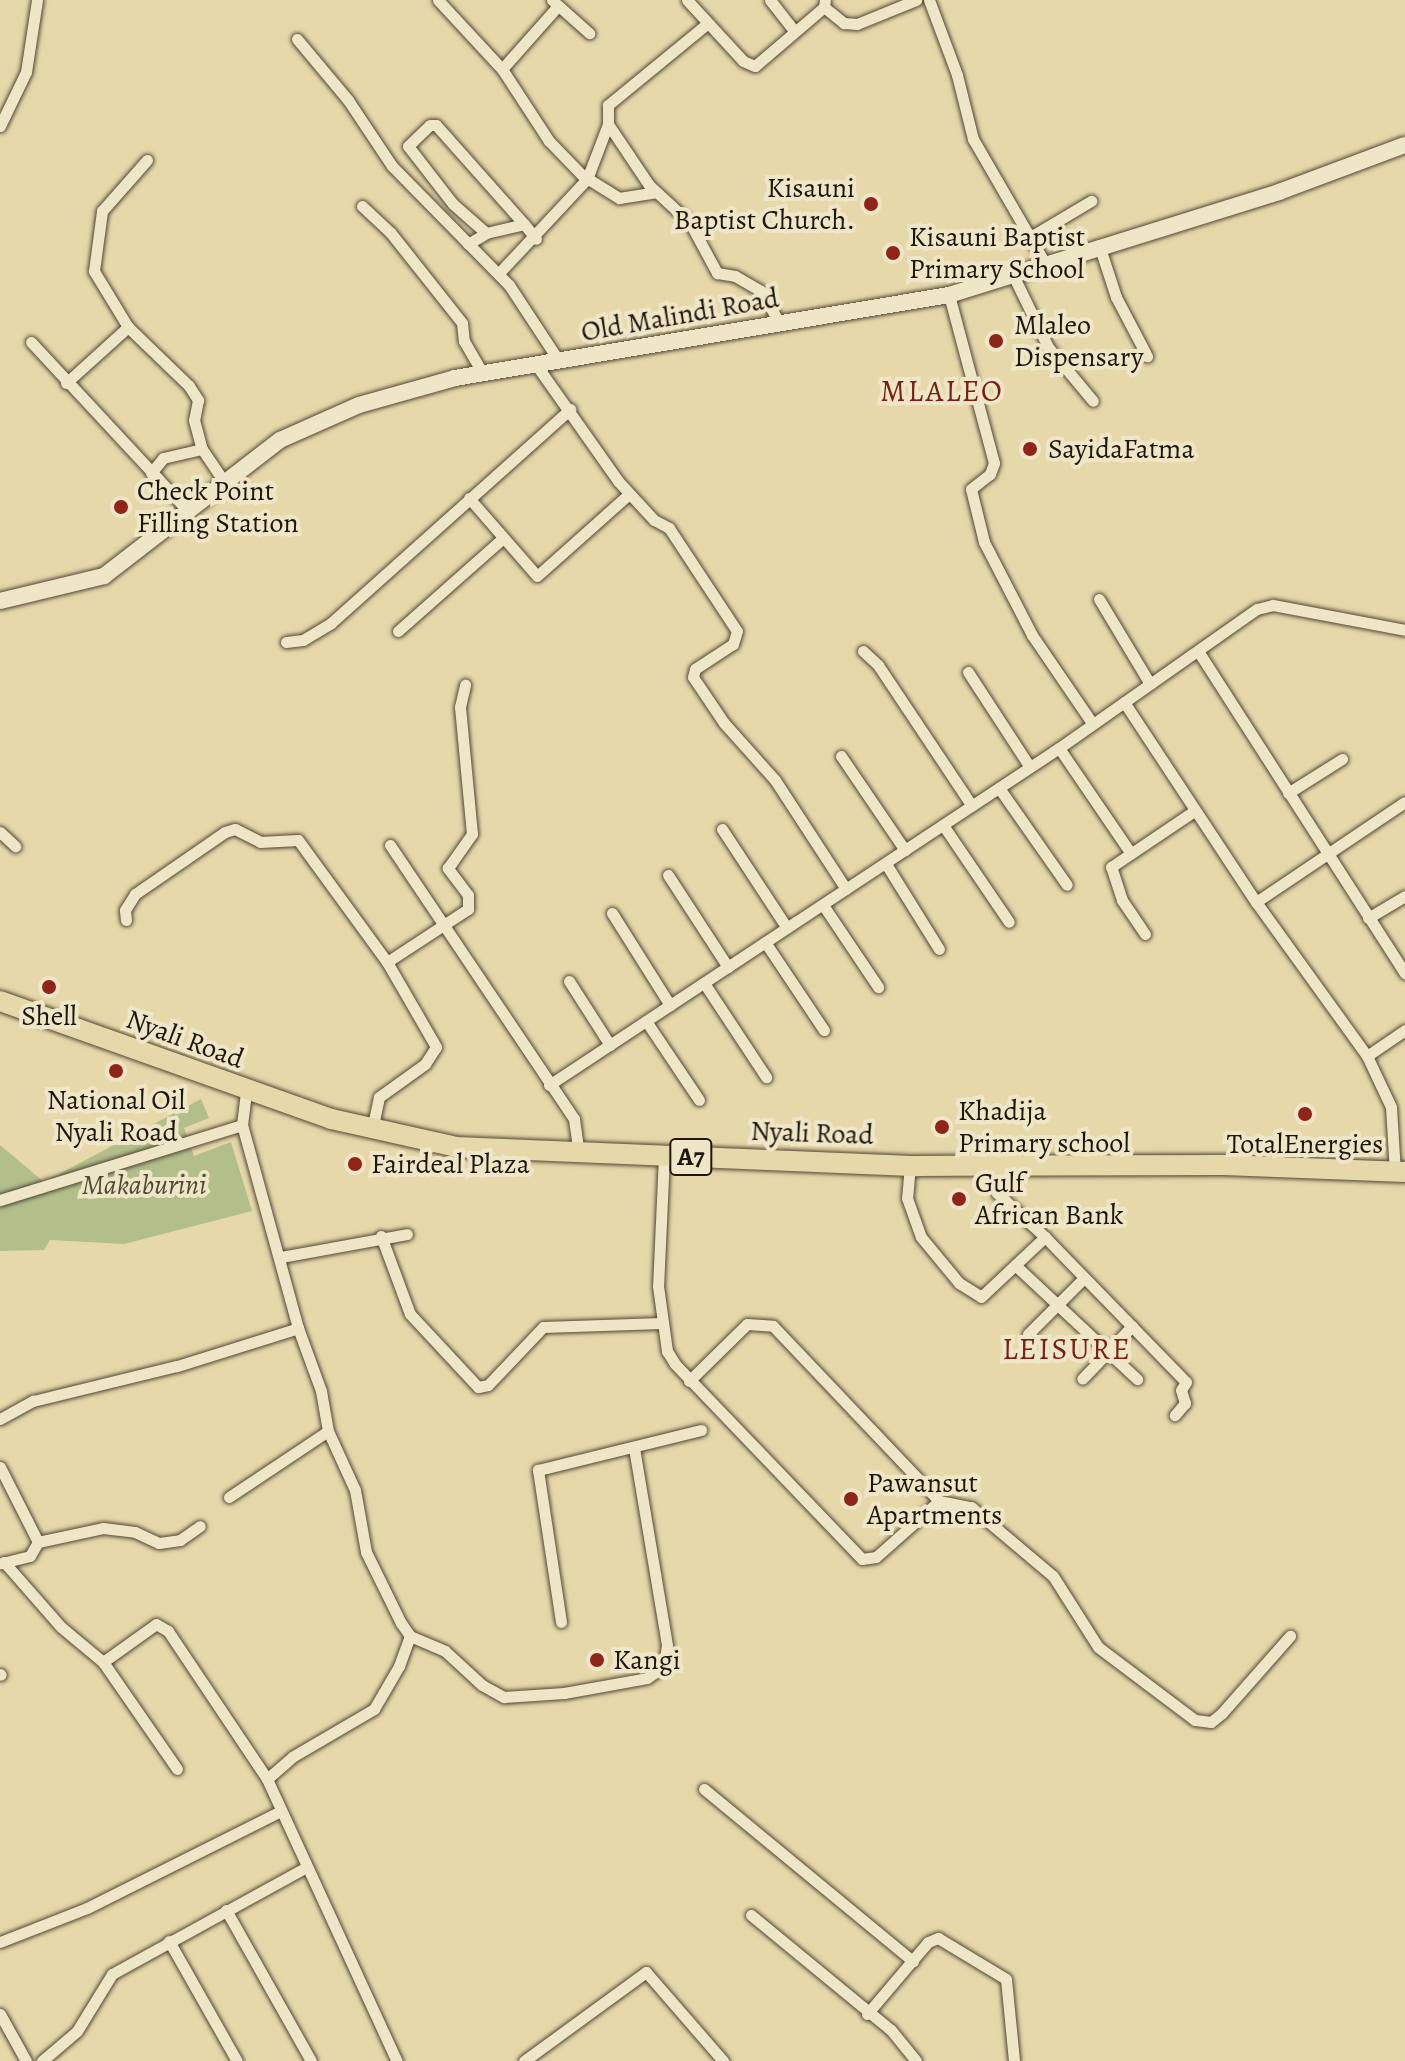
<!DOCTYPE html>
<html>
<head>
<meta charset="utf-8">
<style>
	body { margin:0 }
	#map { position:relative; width:1405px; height:2061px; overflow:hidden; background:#e7d8aa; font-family:Alegreya,serif }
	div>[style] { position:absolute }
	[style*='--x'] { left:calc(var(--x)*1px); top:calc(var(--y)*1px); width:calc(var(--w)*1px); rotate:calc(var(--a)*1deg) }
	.green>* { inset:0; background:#b2bf8b }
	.roads { filter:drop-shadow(0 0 2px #514735) drop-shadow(0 0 2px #514735) }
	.street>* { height:11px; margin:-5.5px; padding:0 5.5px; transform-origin:5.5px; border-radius:5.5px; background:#efe6c8 }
	.secondary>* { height:16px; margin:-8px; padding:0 8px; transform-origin:8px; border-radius:8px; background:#efe6c8 }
	.highway>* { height:20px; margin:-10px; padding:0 10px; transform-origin:10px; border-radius:10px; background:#e7d8aa }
	.dots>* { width:22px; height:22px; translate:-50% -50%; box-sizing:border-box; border:4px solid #efe6c8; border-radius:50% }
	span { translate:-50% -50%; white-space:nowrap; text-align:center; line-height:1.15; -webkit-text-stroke:8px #efe6c8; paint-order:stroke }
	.shield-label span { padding:2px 6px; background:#efe6c8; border:2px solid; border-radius:6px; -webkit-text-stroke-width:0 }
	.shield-label { font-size:26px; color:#1f170e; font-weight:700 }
	.poi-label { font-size:28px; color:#1f170e }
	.right { translate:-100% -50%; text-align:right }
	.left { translate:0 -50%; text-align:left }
	.street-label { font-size:28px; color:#1f170e }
	.park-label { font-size:28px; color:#4b4934; font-style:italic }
	.neighbourhood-label { font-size:30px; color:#7a1f14; letter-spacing:2px }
</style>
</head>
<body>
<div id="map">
	<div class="green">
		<div style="clip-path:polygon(201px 1099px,209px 1118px,184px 1128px,194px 1156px,231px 1142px,252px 1211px,124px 1244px,50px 1240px,44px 1250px,0 1251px,0 1145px,44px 1182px)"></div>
	</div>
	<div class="roads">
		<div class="street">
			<div style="--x:438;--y:0;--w:94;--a:47.2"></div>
			<div style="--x:502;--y:69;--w:86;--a:56.9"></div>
			<div style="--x:549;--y:141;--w:47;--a:45.9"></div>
			<div style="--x:582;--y:175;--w:44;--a:31.9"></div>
			<div style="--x:619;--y:198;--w:37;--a:-9"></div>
			<div style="--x:552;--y:0;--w:50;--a:41.7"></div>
			<div style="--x:687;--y:0;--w:83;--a:47.4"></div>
			<div style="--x:743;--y:61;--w:13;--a:23"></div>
			<div style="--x:755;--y:66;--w:91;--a:-40.5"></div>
			<div style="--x:824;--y:7;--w:7;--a:-82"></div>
			<div style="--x:770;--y:0;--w:39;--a:52"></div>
			<div style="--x:929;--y:0;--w:80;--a:69.5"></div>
			<div style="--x:957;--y:75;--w:66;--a:76"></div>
			<div style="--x:973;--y:139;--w:143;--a:59.9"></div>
			<div style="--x:824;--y:7;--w:26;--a:39"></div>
			<div style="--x:844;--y:23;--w:13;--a:4"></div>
			<div style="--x:857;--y:24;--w:64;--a:-22.1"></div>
			<div style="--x:297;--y:39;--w:80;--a:50.1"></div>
			<div style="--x:348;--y:100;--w:79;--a:56.3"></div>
			<div style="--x:392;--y:166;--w:167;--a:45.5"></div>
			<div style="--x:509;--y:285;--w:91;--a:56.7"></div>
			<div style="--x:502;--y:69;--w:84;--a:-48.4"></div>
			<div style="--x:608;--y:124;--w:73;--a:56.1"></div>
			<div style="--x:649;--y:185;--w:56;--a:42.8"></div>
			<div style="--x:690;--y:223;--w:57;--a:61.6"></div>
			<div style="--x:717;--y:273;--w:18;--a:9"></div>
			<div style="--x:735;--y:276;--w:30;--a:30"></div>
			<div style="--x:761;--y:291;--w:38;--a:60"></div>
			<div style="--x:0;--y:126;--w:60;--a:-64.3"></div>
			<div style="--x:26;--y:72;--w:73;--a:-81.3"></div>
			<div style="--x:362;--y:206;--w:38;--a:43"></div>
			<div style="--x:390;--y:232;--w:116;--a:51.6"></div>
			<div style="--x:462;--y:323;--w:18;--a:84"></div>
			<div style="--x:464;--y:341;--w:39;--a:60"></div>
			<div style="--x:486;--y:233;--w:44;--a:-138.7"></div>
			<div style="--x:453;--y:204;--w:73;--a:-127.8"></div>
			<div style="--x:408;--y:146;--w:30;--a:-44"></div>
			<div style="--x:430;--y:125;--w:6;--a:0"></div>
			<div style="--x:436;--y:125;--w:132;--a:48.4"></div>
			<div style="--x:1032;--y:236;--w:69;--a:-30.7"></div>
			<div style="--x:468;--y:244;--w:21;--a:-31"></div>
			<div style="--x:486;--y:233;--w:39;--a:-13"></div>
			<div style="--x:524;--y:224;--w:19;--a:51"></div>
			<div style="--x:1099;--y:245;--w:55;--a:71.9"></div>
			<div style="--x:1116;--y:297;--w:67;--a:62.3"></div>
			<div style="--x:499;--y:273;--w:129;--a:-46.9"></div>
			<div style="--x:587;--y:179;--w:59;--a:-69.1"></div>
			<div style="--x:608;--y:124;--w:19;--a:-90"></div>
			<div style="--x:608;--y:105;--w:129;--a:-39.4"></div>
			<div style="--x:1013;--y:275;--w:80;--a:64.1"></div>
			<div style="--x:1048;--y:347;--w:70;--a:50.2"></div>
			<div style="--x:949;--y:295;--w:174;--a:75"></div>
			<div style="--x:994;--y:463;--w:12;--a:110"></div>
			<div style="--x:990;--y:474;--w:24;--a:142"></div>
			<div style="--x:971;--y:489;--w:55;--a:76.2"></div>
			<div style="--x:984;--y:542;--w:105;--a:62.7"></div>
			<div style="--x:1032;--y:635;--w:107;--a:55.7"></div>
			<div style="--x:128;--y:327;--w:66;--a:-121.3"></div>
			<div style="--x:94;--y:271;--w:61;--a:-82.4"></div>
			<div style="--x:102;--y:211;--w:68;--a:-48.6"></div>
			<div style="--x:31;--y:342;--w:231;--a:47.1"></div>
			<div style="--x:537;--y:366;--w:141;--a:54.8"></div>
			<div style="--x:618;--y:481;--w:53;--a:47.3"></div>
			<div style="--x:654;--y:520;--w:17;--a:28"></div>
			<div style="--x:669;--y:528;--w:123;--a:56.6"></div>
			<div style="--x:737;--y:631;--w:14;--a:107"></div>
			<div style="--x:733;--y:644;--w:45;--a:146.7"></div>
			<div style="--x:695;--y:669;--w:8;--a:104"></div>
			<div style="--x:693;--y:677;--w:55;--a:56"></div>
			<div style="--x:724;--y:723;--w:76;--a:48.2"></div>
			<div style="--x:775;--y:780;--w:130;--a:56.9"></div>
			<div style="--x:66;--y:383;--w:84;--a:-42.1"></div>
			<div style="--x:128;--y:327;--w:85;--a:44"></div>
			<div style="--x:189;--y:386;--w:17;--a:57"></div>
			<div style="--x:198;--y:400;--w:20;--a:101"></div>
			<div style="--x:194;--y:420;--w:30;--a:75"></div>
			<div style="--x:202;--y:449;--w:37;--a:56"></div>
			<div style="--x:151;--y:473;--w:19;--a:-51"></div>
			<div style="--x:163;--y:458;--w:40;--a:-13"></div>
			<div style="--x:469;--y:498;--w:103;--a:48.9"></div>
			<div style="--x:537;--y:576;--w:123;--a:-41.7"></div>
			<div style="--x:1099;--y:599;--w:99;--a:59"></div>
			<div style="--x:398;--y:631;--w:139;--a:-41.5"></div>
			<div style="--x:286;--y:642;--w:17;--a:-7"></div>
			<div style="--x:303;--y:640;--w:33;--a:-31"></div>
			<div style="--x:331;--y:623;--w:321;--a:-41.8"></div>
			<div style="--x:863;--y:651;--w:21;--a:43"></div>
			<div style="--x:878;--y:665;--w:169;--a:56.3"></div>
			<div style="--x:1198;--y:651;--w:383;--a:57.3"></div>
			<div style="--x:968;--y:672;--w:113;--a:56.9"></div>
			<div style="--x:1124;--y:702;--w:240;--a:56.6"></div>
			<div style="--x:1256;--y:902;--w:190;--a:54.2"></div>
			<div style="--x:1367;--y:1056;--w:56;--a:64.8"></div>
			<div style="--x:1391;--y:1107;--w:65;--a:86.5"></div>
			<div style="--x:1059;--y:748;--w:126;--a:55.7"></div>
			<div style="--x:841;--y:756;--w:114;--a:55.8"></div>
			<div style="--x:999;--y:788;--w:118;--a:55"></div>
			<div style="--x:1288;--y:793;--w:64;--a:-32.2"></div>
			<div style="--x:943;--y:825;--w:117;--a:55.8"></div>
			<div style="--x:722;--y:829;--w:118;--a:56.7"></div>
			<div style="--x:0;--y:832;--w:21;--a:43"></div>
			<div style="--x:390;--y:845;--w:330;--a:56.1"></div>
			<div style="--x:574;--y:1119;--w:35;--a:82"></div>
			<div style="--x:886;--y:864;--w:100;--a:58.1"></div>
			<div style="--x:668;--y:875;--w:110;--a:56.9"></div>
			<div style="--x:1256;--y:902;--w:179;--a:-33.9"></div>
			<div style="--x:823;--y:905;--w:99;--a:56.1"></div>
			<div style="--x:612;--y:913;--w:109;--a:57.8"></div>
			<div style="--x:1368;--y:918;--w:43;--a:-30.7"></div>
			<div style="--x:126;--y:920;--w:10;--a:-96"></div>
			<div style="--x:125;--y:910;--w:19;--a:-58"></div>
			<div style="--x:135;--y:894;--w:109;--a:-34.6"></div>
			<div style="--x:225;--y:832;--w:10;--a:-17"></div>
			<div style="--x:235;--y:829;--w:28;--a:27"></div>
			<div style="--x:260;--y:842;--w:38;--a:-3"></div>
			<div style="--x:298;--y:840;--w:151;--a:53.9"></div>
			<div style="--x:387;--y:962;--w:98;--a:60"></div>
			<div style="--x:436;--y:1047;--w:20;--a:123"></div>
			<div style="--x:425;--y:1064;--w:57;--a:144.3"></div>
			<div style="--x:379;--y:1097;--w:34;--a:102"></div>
			<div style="--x:1145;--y:934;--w:41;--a:-124.1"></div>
			<div style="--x:1122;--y:900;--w:35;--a:-108"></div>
			<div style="--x:1111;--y:867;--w:100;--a:-34"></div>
			<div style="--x:765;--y:942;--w:106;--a:56.2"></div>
			<div style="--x:387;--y:962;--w:97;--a:-33.2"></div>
			<div style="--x:468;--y:909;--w:14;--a:-90"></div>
			<div style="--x:468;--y:895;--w:34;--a:-127"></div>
			<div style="--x:448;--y:868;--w:42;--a:-54.8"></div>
			<div style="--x:472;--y:834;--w:128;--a:-95.4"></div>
			<div style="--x:460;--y:707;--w:23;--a:-77"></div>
			<div style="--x:569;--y:981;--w:76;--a:57.4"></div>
			<div style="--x:704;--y:983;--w:113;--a:56.6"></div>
			<div style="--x:646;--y:1021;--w:95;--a:56.1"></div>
			<div style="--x:1367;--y:1056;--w:46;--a:-34.4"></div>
			<div style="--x:549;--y:1085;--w:611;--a:-33.46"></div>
			<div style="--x:1059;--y:748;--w:242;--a:-35.1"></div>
			<div style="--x:1257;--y:609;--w:16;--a:-14"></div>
			<div style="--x:1273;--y:605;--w:134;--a:10.7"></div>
			<div style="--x:664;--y:1156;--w:130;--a:92.6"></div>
			<div style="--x:658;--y:1286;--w:66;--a:82.1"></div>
			<div style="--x:667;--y:1351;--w:15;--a:58"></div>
			<div style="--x:675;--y:1364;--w:270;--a:46.2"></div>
			<div style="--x:862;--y:1559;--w:14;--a:-8"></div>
			<div style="--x:876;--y:1557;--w:84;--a:-41.6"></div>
			<div style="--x:910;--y:1165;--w:33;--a:95"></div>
			<div style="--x:907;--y:1198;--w:41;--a:70.3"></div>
			<div style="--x:921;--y:1237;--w:60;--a:50.4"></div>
			<div style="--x:959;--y:1283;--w:26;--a:32"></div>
			<div style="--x:981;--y:1297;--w:88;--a:-43.2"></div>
			<div style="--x:1045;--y:1237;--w:65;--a:-137.5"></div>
			<div style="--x:997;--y:1193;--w:26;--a:-92"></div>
			<div style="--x:0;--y:1200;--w:253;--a:-17.2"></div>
			<div style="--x:381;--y:1236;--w:83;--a:69.6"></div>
			<div style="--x:410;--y:1314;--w:100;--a:47"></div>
			<div style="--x:478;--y:1387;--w:10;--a:-11"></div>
			<div style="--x:488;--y:1385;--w:80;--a:-46.5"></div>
			<div style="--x:543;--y:1327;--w:119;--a:-1.9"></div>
			<div style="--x:1045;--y:1237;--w:202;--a:45.8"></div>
			<div style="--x:1186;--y:1382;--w:9;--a:122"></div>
			<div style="--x:1181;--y:1390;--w:14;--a:73"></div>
			<div style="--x:1185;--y:1403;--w:16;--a:130"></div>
			<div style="--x:281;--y:1257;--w:128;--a:-10.3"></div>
			<div style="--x:1015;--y:1265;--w:127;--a:43.1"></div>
			<div style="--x:1108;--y:1352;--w:37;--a:134"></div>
			<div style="--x:1132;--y:1326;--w:35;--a:133"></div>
			<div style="--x:1108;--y:1352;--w:40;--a:43"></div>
			<div style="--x:298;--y:1328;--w:67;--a:69.9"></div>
			<div style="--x:321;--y:1391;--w:41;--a:80.1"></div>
			<div style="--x:328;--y:1431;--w:65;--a:65.4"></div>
			<div style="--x:355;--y:1490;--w:63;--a:79.9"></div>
			<div style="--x:366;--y:1552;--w:79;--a:63.8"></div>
			<div style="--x:401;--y:1623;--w:16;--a:55"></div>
			<div style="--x:410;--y:1636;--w:38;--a:23"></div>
			<div style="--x:445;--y:1651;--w:50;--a:42.6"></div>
			<div style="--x:482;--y:1685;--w:25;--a:29"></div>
			<div style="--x:504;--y:1697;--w:60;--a:-3.8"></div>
			<div style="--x:564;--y:1693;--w:84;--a:-10.2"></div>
			<div style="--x:647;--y:1678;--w:21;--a:-35"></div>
			<div style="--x:664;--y:1666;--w:21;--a:-82"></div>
			<div style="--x:667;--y:1645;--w:201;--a:-99.5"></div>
			<div style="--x:1028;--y:1334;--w:79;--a:-45"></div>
			<div style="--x:689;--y:1381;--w:81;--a:-44.5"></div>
			<div style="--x:747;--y:1324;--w:26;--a:4"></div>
			<div style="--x:773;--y:1326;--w:241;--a:46.5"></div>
			<div style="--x:939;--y:1501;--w:33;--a:11"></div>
			<div style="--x:971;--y:1507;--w:107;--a:40.1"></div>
			<div style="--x:1053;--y:1576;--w:84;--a:57.6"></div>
			<div style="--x:1098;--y:1647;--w:121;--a:37"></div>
			<div style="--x:1195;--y:1720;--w:16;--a:7"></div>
			<div style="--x:1211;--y:1722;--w:14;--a:-39"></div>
			<div style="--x:1222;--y:1713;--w:103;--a:-48.6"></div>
			<div style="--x:0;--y:1419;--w:38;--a:-29"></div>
			<div style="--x:33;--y:1401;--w:148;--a:-13.7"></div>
			<div style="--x:177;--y:1366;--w:127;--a:-17.4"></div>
			<div style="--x:298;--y:1328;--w:211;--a:-105.4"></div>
			<div style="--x:242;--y:1125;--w:34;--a:-83"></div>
			<div style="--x:0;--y:1467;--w:84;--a:63.1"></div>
			<div style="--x:38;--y:1542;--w:16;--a:120"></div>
			<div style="--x:30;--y:1556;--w:30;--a:166"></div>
			<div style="--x:229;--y:1497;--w:119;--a:-33.7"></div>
			<div style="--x:38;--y:1542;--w:66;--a:-12.2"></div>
			<div style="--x:103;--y:1528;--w:32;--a:7"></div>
			<div style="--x:135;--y:1532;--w:26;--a:25"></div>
			<div style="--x:159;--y:1543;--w:21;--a:-8"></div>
			<div style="--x:180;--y:1540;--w:24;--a:-35"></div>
			<div style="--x:4;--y:1562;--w:86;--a:48.8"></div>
			<div style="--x:61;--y:1627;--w:55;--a:39.8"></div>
			<div style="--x:103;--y:1662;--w:65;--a:-35.6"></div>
			<div style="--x:156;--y:1624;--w:14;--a:30"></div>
			<div style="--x:168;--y:1631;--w:178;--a:56.2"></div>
			<div style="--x:267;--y:1779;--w:311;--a:65.3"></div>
			<div style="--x:561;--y:1622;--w:154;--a:-98.6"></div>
			<div style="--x:538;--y:1470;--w:168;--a:-13.8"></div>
			<div style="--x:103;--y:1662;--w:130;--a:55.3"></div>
			<div style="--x:0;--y:1674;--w:1;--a:45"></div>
			<div style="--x:267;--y:1779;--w:33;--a:-41"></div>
			<div style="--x:292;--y:1757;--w:95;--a:-30.3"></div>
			<div style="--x:374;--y:1709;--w:50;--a:-59.8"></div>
			<div style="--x:399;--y:1666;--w:32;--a:-70"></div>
			<div style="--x:704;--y:1789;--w:271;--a:39.5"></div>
			<div style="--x:226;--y:1910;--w:173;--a:60.6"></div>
			<div style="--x:751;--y:1915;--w:181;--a:39.4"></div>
			<div style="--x:891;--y:2030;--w:40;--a:51"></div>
			<div style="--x:169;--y:1941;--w:138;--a:60.5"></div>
			<div style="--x:0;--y:1942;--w:93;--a:-21.3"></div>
			<div style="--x:87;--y:1908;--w:217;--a:-26.6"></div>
			<div style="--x:0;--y:2014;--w:54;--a:61"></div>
			<div style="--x:867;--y:2014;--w:94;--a:-49.7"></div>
			<div style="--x:928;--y:1942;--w:11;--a:-22"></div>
			<div style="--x:938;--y:1938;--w:79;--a:31.1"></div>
			<div style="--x:1006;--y:1979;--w:82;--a:84.4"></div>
			<div style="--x:42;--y:2061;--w:46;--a:-40.6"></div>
			<div style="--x:77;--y:2031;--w:67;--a:-58.4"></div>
			<div style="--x:112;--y:1974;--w:222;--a:-28.8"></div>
			<div style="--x:524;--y:2061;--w:151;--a:-36.1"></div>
			<div style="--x:646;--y:1972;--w:118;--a:49.1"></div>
		</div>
		<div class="secondary">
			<div style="--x:0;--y:601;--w:107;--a:-13.5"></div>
			<div style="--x:104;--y:576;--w:222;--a:-37.7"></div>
			<div style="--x:280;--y:440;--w:86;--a:-23.9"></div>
			<div style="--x:359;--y:405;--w:100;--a:-15.7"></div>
			<div style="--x:455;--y:378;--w:501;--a:-9.54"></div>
			<div style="--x:949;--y:295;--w:346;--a:-17.3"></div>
			<div style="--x:1279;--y:192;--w:134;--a:-20.5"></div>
		</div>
		<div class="highway">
			<div style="--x:0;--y:1001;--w:351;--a:19.6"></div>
			<div style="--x:331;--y:1119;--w:128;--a:12.6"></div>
			<div style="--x:456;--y:1147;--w:462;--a:2.4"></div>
			<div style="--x:918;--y:1166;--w:306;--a:-0.2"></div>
			<div style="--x:1224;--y:1165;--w:181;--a:2.2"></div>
		</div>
	</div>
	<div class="dots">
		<div style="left:871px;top:204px;background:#8f2418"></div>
		<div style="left:893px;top:253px;background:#8f2418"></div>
		<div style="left:996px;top:341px;background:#8f2418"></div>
		<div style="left:1030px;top:449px;background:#8f2418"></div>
		<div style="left:121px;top:507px;background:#8f2418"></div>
		<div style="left:49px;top:987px;background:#8f2418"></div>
		<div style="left:116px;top:1071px;background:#8f2418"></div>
		<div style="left:1305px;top:1114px;background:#8f2418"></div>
		<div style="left:942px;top:1127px;background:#8f2418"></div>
		<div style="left:355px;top:1164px;background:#8f2418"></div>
		<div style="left:959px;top:1199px;background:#8f2418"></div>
		<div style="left:851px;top:1499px;background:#8f2418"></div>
		<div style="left:597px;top:1660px;background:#8f2418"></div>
	</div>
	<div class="shield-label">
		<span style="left:691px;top:1157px">A7</span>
	</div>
	<div class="poi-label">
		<span class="right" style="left:855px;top:204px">Kisauni<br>Baptist Church.</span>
		<span class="left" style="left:909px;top:253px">Kisauni Baptist<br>Primary School</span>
		<span class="left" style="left:1014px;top:341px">Mlaleo<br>Dispensary</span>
		<span class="left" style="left:1048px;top:449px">SayidaFatma</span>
		<span class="left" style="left:137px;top:507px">Check Point<br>Filling Station</span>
		<span style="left:49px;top:1016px">Shell</span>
		<span style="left:116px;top:1116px">National Oil<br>Nyali Road</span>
		<span class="left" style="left:958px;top:1127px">Khadija<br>Primary school</span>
		<span style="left:1305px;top:1144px">TotalEnergies</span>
		<span class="left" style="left:371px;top:1164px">Fairdeal Plaza</span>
		<span class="left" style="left:975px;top:1199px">Gulf<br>African Bank</span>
		<span class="left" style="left:867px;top:1499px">Pawansut<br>Apartments</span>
		<span class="left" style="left:613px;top:1660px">Kangi</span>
	</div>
	<div class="street-label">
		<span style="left:680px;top:315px;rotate:-10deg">Old Malindi Road</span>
		<span style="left:185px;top:1039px;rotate:20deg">Nyali Road</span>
		<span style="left:812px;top:1133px;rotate:2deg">Nyali Road</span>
	</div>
	<div class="park-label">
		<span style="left:144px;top:1185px">Makaburini</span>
	</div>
	<div class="neighbourhood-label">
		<span style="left:942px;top:391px">MLALEO</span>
		<span style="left:1067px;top:1349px">LEISURE</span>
	</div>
</div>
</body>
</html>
